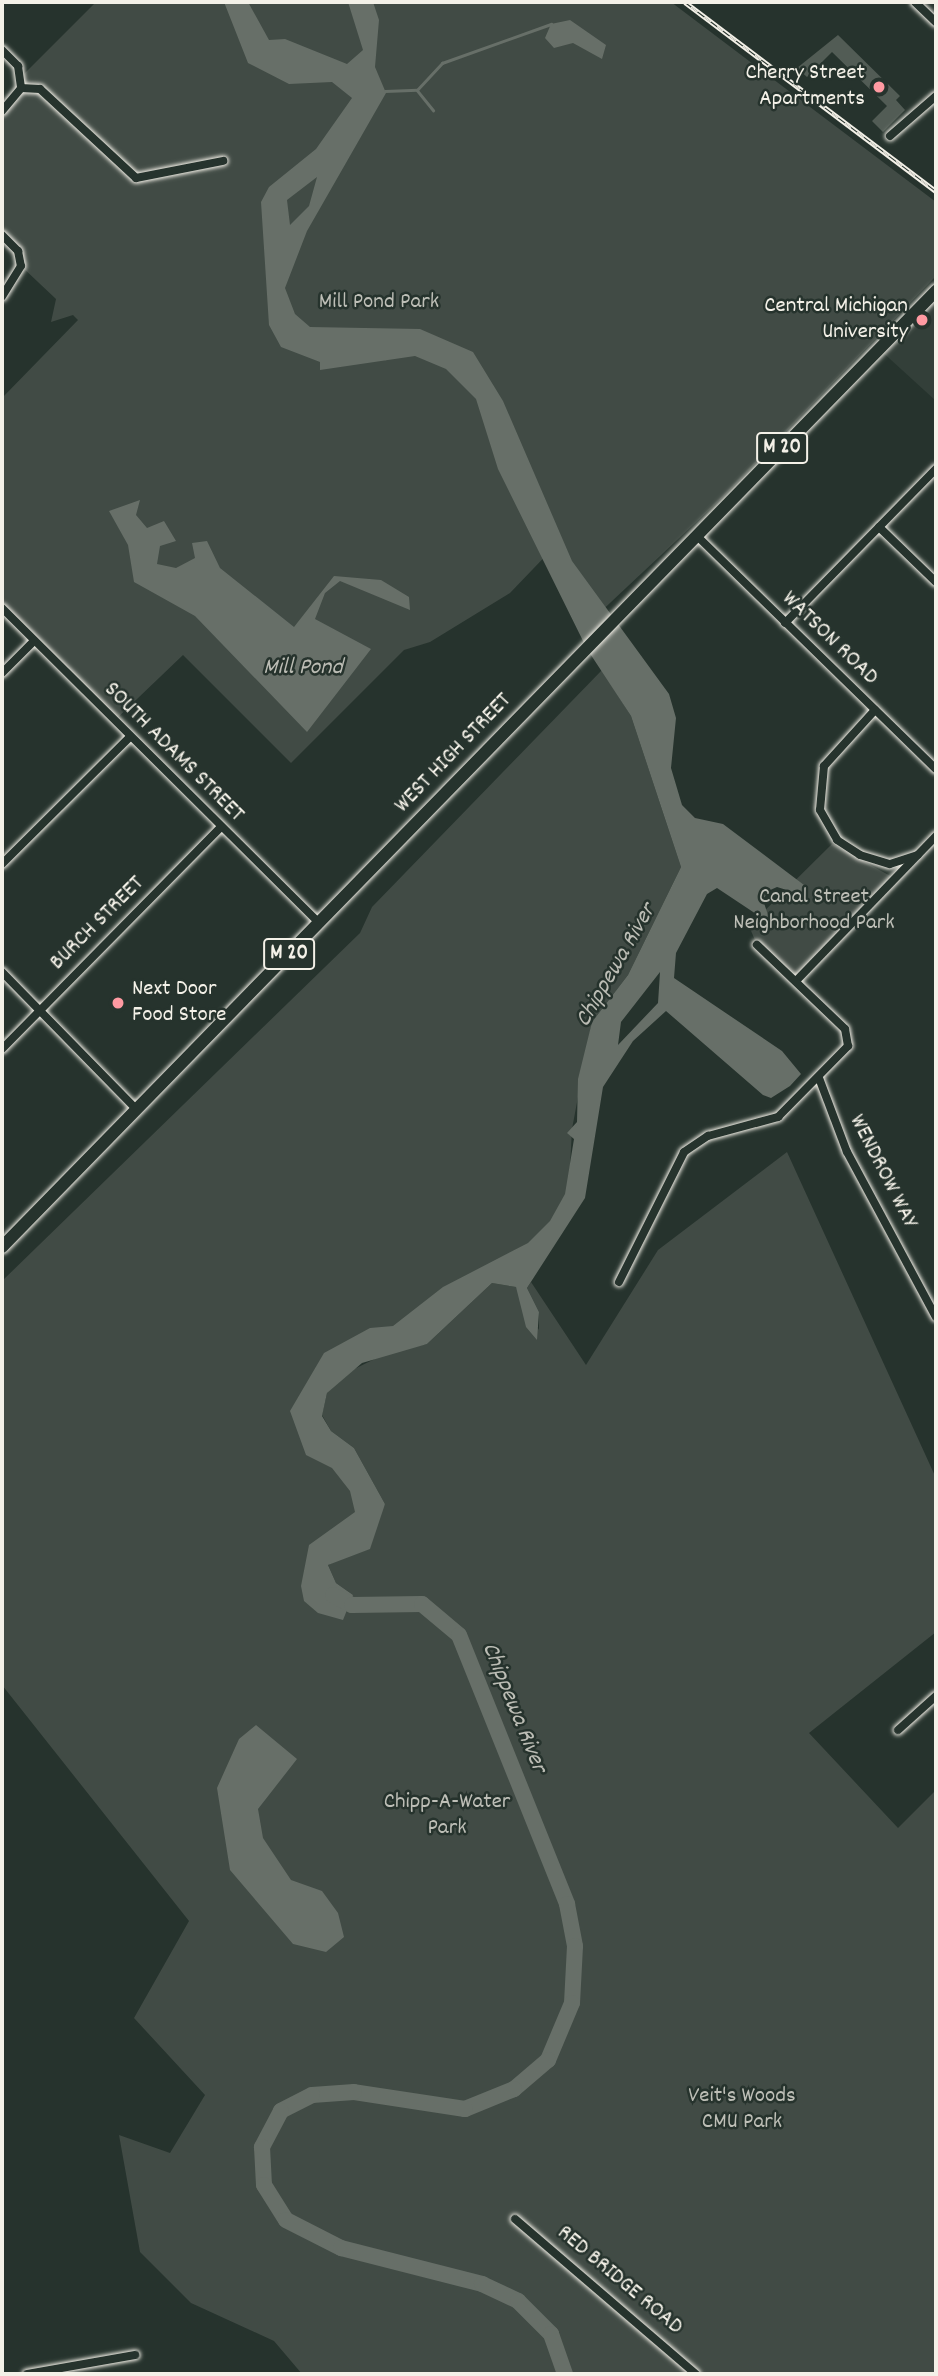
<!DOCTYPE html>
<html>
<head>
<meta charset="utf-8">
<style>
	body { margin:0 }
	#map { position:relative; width:938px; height:2376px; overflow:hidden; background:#26332d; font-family:Dekko,sans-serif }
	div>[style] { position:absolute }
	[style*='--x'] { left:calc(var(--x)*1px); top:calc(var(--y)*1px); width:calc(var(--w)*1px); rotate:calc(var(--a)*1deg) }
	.built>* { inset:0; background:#333f39 }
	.green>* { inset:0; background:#414b45 }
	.water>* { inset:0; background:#676f68 }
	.stream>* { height:2.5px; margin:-1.25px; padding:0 1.25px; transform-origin:1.25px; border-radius:1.25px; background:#676f68 }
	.river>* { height:16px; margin:-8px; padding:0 8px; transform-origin:8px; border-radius:8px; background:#676f68 }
	.building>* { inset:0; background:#525c55 }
	.roads { filter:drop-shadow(0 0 2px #f4f1e8) drop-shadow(0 0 2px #f4f1e8) }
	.minor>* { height:8px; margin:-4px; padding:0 4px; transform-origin:4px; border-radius:4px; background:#26332d }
	.primary>* { height:12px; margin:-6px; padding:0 6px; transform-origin:6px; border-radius:6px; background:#26332d }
	.rail>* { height:5px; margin-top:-2.5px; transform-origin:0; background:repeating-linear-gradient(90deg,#26332d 0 8px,#f4f1e8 0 16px); box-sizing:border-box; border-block:2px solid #f4f1e8 }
	.dots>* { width:19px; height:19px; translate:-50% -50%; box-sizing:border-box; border:4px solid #26332d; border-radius:50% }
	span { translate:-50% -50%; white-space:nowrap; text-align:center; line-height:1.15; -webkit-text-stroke:5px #26332d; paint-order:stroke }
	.shield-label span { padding:2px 5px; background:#26332d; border:2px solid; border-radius:5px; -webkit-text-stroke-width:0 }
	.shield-label { font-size:21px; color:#f4f1e8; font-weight:700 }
	.poi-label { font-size:23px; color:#f4f1e8 }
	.right { translate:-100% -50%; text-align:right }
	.left { translate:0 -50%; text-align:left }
	.park-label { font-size:23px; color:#bebfb7 }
	.street-label { font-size:23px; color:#f4f1e8 }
	.water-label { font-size:24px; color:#bcbdb5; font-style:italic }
	.frame { position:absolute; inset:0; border:4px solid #f4f1e8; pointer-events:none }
</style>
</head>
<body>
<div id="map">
	<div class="built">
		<div style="clip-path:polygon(936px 291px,936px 401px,879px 349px)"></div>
	</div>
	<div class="green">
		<div style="clip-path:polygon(96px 2px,671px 2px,936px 202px,936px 276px,724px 496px,594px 618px,556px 545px,510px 593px,430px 642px,404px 650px,291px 763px,183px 655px,114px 721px,2px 608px,2px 398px,78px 320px,73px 315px,51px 322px,56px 299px,21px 266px,18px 251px,2px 235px,2px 111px,21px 77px)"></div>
		<div style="clip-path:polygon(602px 670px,631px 716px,681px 867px,628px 975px,592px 1022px,572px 1129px,567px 1225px,324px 1371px,316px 1422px,369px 1491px,317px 1573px,353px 1595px,336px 1583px,328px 1565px,354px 1551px,385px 1504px,354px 1448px,331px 1431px,322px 1415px,327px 1393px,342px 1375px,391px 1351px,427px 1344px,492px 1283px,516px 1287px,539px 1330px,539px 1312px,527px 1288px,531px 1282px,586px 1365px,658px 1250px,787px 1152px,936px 1478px,936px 1632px,809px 1733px,898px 1828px,936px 1790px,936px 2374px,302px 2374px,274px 2341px,191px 2303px,140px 2252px,119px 2135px,170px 2153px,205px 2095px,134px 2018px,189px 1921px,2px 1685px,2px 1281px,360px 933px,372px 907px)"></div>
		<div style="clip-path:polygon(832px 844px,894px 878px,796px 981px,757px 945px,749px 926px)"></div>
	</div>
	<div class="water">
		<div style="clip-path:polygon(evenodd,224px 2px,248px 2px,269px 40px,285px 39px,347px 64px,363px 50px,348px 2px,373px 2px,379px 20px,375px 67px,386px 93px,307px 231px,285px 288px,295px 314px,310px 327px,420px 329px,473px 352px,503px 401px,572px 561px,669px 694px,676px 718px,671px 768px,682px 805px,695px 818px,723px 824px,808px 888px,806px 896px,777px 887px,768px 891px,763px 900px,771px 924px,717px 888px,707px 894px,676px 953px,674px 978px,782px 1051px,801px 1074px,790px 1086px,771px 1098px,763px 1095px,666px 1011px,633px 1041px,603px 1087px,585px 1198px,527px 1288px,539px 1312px,537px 1340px,526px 1327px,516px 1287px,492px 1283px,427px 1344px,362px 1363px,327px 1393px,322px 1416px,331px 1431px,354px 1448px,385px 1504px,370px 1549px,328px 1565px,336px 1583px,353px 1595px,343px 1620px,318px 1613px,304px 1601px,301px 1586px,309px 1545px,355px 1512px,350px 1491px,332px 1468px,306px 1455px,290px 1411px,324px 1353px,370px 1328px,393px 1326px,443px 1287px,528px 1243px,550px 1221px,565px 1194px,574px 1139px,567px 1133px,577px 1122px,578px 1079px,592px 1022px,628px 975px,681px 867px,631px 716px,587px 649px,498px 469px,476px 399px,446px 369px,415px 356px,320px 370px,320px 362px,281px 347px,269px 325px,261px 202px,269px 187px,316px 149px,352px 98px,332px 82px,289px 84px,248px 63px,224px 2px,317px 177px,309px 206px,290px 225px,287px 200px,317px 177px,224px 2px,660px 972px,658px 1003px,618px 1045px,621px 1022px,660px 972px)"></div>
		<div style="clip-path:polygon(570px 20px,606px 45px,602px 59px,573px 43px,554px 48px,545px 38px,551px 24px)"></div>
		<div style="clip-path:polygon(140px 500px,136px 515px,147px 528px,164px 521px,176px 541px,160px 546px,157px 564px,176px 568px,195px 558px,192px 543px,207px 541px,220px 568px,294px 627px,334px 576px,381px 580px,409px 597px,410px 610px,340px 581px,325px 593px,315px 619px,371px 649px,307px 732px,195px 616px,134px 582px,128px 545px,109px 511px)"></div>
		<div style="clip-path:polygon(256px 1725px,297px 1759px,258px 1809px,263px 1838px,291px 1880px,322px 1891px,338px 1913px,344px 1937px,326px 1952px,293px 1944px,230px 1870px,217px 1788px,239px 1739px)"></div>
	</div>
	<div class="stream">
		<div style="--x:417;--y:90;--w:37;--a:-47"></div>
		<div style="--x:442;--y:63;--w:116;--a:-19.7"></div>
		<div style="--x:385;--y:91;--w:32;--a:-2"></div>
		<div style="--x:417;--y:90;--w:26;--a:51"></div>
	</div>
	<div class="river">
		<div style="--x:333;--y:1595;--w:21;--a:28"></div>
		<div style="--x:352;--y:1605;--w:70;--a:-0.8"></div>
		<div style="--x:422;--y:1604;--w:48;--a:40"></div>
		<div style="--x:459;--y:1635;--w:290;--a:68.1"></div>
		<div style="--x:567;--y:1904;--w:43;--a:79.2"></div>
		<div style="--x:575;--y:1946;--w:57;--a:93"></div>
		<div style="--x:572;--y:2003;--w:62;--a:112.8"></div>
		<div style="--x:548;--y:2060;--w:45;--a:139.5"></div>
		<div style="--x:514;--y:2089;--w:53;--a:157.8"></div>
		<div style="--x:465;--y:2109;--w:112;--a:-171.3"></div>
		<div style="--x:354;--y:2092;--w:42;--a:175.9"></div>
		<div style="--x:312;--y:2095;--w:35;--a:153"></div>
		<div style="--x:281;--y:2111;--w:41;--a:117.8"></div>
		<div style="--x:262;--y:2147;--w:38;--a:87"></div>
		<div style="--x:264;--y:2185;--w:41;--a:57.8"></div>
		<div style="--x:286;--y:2220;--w:62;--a:27"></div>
		<div style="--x:341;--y:2248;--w:146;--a:14.3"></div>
		<div style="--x:482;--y:2284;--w:40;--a:25"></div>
		<div style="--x:518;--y:2301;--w:47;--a:45"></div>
		<div style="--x:551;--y:2334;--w:42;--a:70.7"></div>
	</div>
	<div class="building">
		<div style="clip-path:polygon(838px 35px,900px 96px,896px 100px,905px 110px,883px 132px,872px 121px,887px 106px,832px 52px,807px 77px,797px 68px)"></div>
	</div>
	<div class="roads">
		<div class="minor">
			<div style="--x:915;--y:2;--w:29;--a:44"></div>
			<div style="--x:2;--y:50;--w:23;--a:45"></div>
			<div style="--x:18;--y:66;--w:22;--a:82"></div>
			<div style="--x:21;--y:88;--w:19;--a:3"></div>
			<div style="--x:40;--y:89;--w:131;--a:42.8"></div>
			<div style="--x:136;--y:178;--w:89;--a:-11.1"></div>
			<div style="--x:2;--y:111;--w:30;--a:-50"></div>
			<div style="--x:890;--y:136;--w:61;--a:-41"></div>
			<div style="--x:2;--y:235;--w:23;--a:45"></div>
			<div style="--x:18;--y:251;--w:15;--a:79"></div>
			<div style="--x:21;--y:266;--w:36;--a:122"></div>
			<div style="--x:879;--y:527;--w:79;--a:44"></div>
			<div style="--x:696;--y:535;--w:335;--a:44.3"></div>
			<div style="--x:2;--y:608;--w:447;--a:44.8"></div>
			<div style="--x:785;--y:623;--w:216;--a:-45.6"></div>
			<div style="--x:2;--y:673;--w:45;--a:-45"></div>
			<div style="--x:875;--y:710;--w:76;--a:132.3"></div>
			<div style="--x:824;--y:766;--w:44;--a:95.2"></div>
			<div style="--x:820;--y:810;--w:34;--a:60"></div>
			<div style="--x:837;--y:840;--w:27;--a:33"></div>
			<div style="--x:860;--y:855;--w:31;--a:17"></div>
			<div style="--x:890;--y:864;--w:29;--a:-18"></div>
			<div style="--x:2;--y:864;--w:180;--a:-44.8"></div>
			<div style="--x:2;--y:972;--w:192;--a:45.6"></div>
			<div style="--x:796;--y:981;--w:202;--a:-46"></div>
			<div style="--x:2;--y:1049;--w:312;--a:-45.4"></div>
			<div style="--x:819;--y:1078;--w:79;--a:69.3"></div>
			<div style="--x:847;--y:1152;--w:187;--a:61.7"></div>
			<div style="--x:619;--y:1282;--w:145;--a:-63.4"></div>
			<div style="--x:684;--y:1152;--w:29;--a:-34"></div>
			<div style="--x:708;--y:1136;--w:73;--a:-15.2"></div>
			<div style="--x:778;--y:1117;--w:100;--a:-45.4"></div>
			<div style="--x:848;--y:1046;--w:17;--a:-100"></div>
			<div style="--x:845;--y:1029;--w:122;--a:-136.3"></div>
			<div style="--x:898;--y:1730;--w:51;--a:-41.8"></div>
			<div style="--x:515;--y:2219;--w:238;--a:40.6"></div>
			<div style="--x:27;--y:2374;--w:110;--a:-10"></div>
		</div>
		<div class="primary">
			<div style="--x:2;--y:1247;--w:1337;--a:-45.67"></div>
		</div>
	</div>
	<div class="rail">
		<div style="--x:685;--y:2;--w:314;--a:37"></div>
	</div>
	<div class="dots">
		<div style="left:879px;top:87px;background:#ff9aa2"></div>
		<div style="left:922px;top:320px;background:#ff9aa2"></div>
		<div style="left:118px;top:1003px;background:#ff9aa2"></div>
	</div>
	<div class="shield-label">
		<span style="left:782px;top:448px">M 20</span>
		<span style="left:289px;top:954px">M 20</span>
	</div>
	<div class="poi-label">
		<span class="right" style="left:865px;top:87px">Cherry Street<br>Apartments</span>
		<span class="right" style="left:908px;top:320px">Central Michigan<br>University</span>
		<span class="left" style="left:132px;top:1003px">Next Door<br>Food Store</span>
	</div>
	<div class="park-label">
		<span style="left:379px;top:303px">Mill Pond Park</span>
		<span style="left:814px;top:911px">Canal Street<br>Neighborhood Park</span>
		<span style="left:447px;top:1816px">Chipp-A-Water<br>Park</span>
		<span style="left:742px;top:2110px">Veit's Woods<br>CMU Park</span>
	</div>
	<div class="street-label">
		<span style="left:829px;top:639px;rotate:44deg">WATSON ROAD</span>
		<span style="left:173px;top:753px;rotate:45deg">SOUTH ADAMS STREET</span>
		<span style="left:454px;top:754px;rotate:-46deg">WEST HIGH STREET</span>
		<span style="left:98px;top:924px;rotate:-45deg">BURCH STREET</span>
		<span style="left:882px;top:1172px;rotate:63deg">WENDROW WAY</span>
		<span style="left:619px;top:2281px;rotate:40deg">RED BRIDGE ROAD</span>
	</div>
	<div class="water-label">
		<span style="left:303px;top:669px">Mill Pond</span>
		<span style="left:617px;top:966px;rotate:-60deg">Chippewa River</span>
		<span style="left:513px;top:1708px;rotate:68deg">Chippewa River</span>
	</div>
	<div class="frame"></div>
</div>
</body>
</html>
